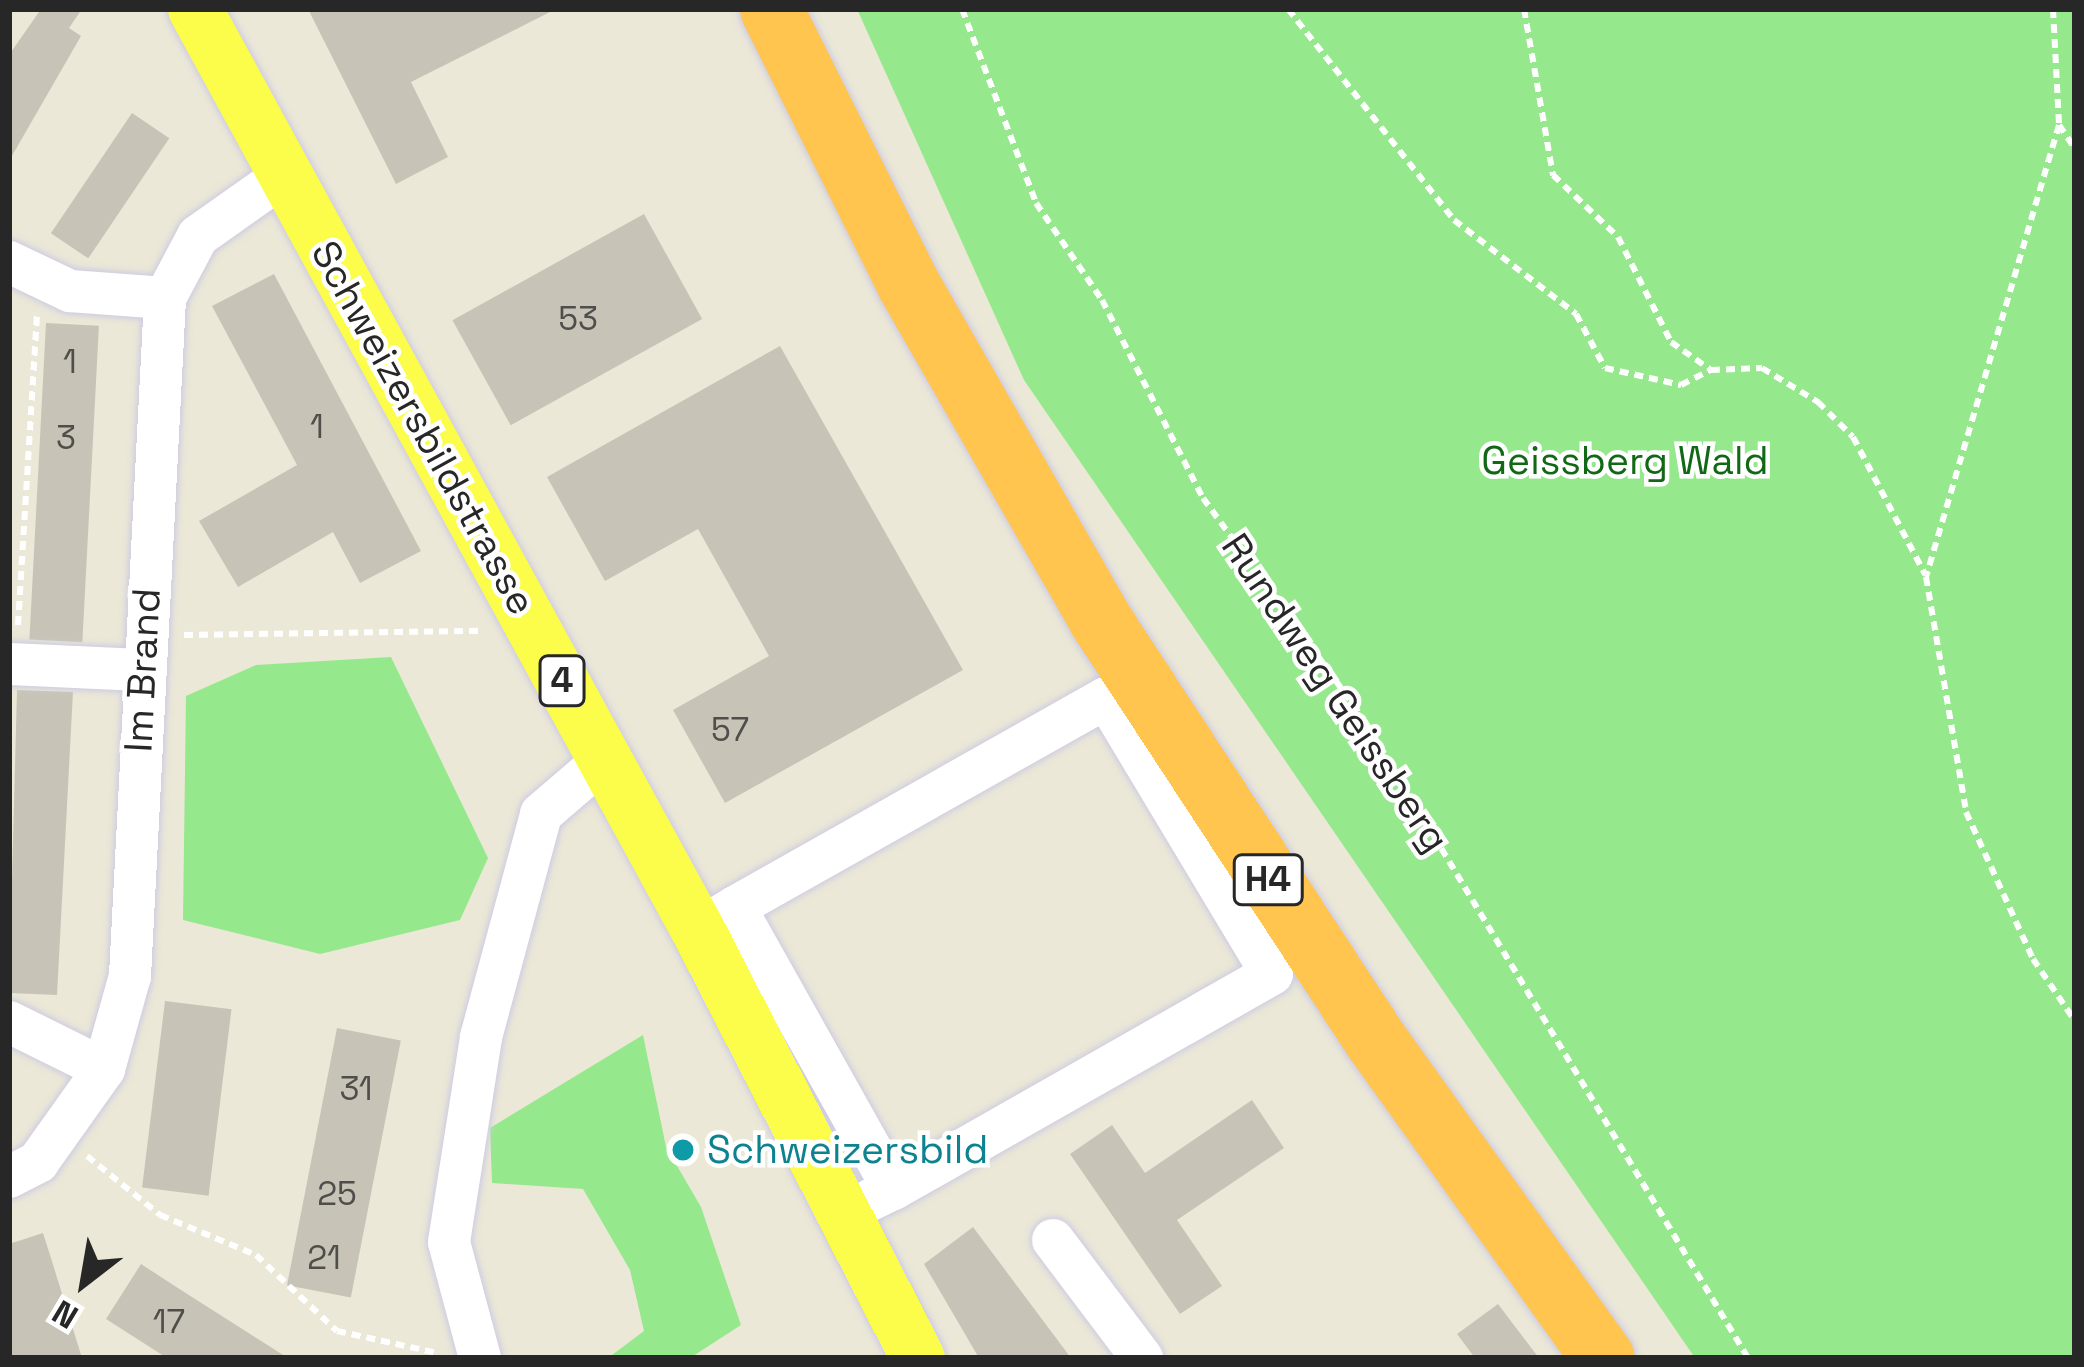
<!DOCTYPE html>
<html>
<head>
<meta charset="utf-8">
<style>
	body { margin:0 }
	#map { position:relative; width:2084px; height:1367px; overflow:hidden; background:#ece8d7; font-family:"Space Grotesk",sans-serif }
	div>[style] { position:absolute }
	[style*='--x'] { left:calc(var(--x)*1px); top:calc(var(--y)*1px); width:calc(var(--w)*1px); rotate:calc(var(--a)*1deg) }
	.green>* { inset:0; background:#96e88d }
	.building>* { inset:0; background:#c7c4b7; transform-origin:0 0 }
	.path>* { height:6px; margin-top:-3px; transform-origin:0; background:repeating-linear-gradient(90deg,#fff 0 9px,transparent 0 15px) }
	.roads { filter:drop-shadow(0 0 3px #cdcce2) drop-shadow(0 0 3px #cdcce2) }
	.minor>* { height:42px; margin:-21px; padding:0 21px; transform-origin:21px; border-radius:21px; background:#fff }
	.major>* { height:54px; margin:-27px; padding:0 27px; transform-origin:27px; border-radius:27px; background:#fcfd4a }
	.highway>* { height:63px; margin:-31.5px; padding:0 31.5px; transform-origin:31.5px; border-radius:31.5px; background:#ffc54f }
	.dots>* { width:33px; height:33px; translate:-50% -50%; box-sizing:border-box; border:6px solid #fff; border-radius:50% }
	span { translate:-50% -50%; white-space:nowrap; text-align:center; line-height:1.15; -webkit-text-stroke:9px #fff; paint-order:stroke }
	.number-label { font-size:33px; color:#4f4e4b }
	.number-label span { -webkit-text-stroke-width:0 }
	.shield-label span { padding:3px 9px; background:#fff; border:3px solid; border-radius:9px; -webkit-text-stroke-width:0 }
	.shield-label { font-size:36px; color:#272727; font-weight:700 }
	.street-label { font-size:39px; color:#272727 }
	.park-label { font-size:39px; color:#126915 }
	.culture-label { font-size:39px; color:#0d838f }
	.left { translate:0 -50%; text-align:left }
	.frame { position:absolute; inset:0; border:12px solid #272727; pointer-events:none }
	.north { position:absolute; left:24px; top:1223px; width:120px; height:120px; -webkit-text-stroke:9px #fff; paint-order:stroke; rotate:211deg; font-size:33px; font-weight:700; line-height:48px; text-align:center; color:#272727 }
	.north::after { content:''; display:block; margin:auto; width:42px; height:54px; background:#272727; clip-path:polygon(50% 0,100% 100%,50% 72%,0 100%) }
</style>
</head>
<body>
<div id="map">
	<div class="green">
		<div style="clip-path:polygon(857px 9px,2075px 9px,2075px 1358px,1695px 1358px,1024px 380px)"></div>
		<div style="clip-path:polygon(391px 657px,488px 858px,460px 920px,320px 954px,183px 920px,186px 696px,256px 665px)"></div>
		<div style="clip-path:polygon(643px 1035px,666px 1147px,701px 1207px,741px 1325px,690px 1358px,608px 1358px,644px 1331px,630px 1270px,583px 1189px,492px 1183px,490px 1128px)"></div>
	</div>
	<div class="building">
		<div style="clip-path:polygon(41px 9px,82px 9px,69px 28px,81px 36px,9px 161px,9px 55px)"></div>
		<div style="clip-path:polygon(308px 9px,556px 9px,411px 82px,448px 157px,396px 184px)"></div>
		<div style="left:132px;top:113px;width:45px;height:145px;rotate:34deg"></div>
		<div style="left:644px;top:214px;width:120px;height:219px;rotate:61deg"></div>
		<div style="clip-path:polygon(274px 274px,421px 551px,360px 583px,333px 532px,238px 587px,199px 521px,297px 465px,212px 306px)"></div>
		<div style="left:46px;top:323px;width:53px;height:317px;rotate:3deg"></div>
		<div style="clip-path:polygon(780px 346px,963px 670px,725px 803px,673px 710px,769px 656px,698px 529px,605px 581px,547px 477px)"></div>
		<div style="clip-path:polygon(17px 690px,73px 692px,57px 995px,9px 993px)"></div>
		<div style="left:165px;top:1001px;width:67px;height:188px;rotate:7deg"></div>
		<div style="left:337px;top:1028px;width:65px;height:262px;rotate:11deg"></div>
		<div style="clip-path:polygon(1252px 1100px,1284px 1148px,1177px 1220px,1222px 1286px,1180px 1314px,1070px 1154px,1112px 1125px,1145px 1173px)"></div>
		<div style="clip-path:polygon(973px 1227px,1071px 1358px,979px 1358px,924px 1264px)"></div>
		<div style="clip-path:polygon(43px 1233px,50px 1255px,82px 1358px,9px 1358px,9px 1244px)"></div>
		<div style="clip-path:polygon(141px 1264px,181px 1290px,288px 1358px,167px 1358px,106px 1319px)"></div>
		<div style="clip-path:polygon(1498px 1304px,1539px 1358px,1475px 1358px,1457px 1334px)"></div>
	</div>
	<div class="path">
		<div style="--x:962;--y:9;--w:208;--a:69.1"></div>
		<div style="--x:1036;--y:203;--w:117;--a:55.8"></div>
		<div style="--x:1102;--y:300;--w:222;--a:63"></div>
		<div style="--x:1203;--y:498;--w:274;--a:54"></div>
		<div style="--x:1364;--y:720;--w:745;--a:58.96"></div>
		<div style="--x:1288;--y:9;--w:268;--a:51.8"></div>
		<div style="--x:1454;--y:220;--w:154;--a:37.6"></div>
		<div style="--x:1576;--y:314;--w:61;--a:61.8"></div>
		<div style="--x:1605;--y:368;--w:78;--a:12.6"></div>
		<div style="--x:1681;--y:385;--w:34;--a:-27"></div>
		<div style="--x:1524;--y:9;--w:169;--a:80.1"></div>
		<div style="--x:1553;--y:175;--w:90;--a:43.6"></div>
		<div style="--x:1618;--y:237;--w:118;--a:63.2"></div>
		<div style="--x:1671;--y:342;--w:49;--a:35"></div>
		<div style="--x:1711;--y:370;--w:51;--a:-2.2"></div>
		<div style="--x:1762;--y:368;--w:66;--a:31.3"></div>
		<div style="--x:1818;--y:402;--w:49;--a:45"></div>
		<div style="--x:1853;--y:437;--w:155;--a:62.3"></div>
		<div style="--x:2053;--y:9;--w:116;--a:87"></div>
		<div style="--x:2059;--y:125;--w:471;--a:106.4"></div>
		<div style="--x:1926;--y:577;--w:238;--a:80.3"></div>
		<div style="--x:1966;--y:812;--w:162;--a:65.5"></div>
		<div style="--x:2033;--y:959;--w:75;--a:55.9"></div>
		<div style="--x:2059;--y:125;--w:29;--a:56"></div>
		<div style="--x:18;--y:625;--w:312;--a:-86.5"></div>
		<div style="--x:184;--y:635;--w:299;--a:-0.8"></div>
		<div style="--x:87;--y:1156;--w:94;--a:38.9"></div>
		<div style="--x:160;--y:1215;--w:104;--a:22.6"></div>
		<div style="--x:256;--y:1255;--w:111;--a:43.2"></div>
		<div style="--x:337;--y:1331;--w:102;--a:12.4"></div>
	</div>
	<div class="roads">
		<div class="minor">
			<div style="--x:9;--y:262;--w:68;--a:25.4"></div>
			<div style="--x:70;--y:291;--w:95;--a:4.2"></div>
			<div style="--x:9;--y:664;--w:133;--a:2.6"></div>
			<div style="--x:735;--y:907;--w:426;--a:-29.4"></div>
			<div style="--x:1106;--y:698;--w:322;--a:59"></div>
			<div style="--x:1272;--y:974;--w:436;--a:150.4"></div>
			<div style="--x:712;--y:921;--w:27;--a:-31"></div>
			<div style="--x:735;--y:907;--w:323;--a:60.7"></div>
			<div style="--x:893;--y:1189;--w:25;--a:154"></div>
			<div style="--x:9;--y:1022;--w:106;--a:26.3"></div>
			<div style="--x:9;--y:1177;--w:33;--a:-27"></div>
			<div style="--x:38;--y:1162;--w:114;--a:-54.6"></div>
			<div style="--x:104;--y:1069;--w:97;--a:-74.4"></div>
			<div style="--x:130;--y:976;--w:679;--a:-87.04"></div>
			<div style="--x:165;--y:298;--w:70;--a:-62"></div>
			<div style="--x:198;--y:236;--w:105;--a:-35.3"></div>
			<div style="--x:1053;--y:1240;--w:148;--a:53"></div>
			<div style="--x:480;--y:1358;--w:120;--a:-105"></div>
			<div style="--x:449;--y:1242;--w:207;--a:-81.1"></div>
			<div style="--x:481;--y:1037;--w:231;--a:-74.9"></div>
			<div style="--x:541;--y:814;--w:84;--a:-40.7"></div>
		</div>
		<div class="major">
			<div style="--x:195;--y:9;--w:1049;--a:61.36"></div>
			<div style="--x:698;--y:930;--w:481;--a:62.8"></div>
		</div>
		<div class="highway">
			<div style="--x:771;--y:9;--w:307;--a:63.5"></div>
			<div style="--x:908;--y:284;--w:385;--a:60.2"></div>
			<div style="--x:1099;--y:618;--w:502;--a:56.78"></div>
			<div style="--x:1374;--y:1038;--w:393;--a:54.4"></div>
		</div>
	</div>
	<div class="dots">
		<div style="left:683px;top:1150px;background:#0f9aa8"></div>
	</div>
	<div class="number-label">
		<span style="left:578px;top:320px">53</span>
		<span style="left:70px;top:363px">1</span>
		<span style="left:317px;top:428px">1</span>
		<span style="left:66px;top:439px">3</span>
		<span style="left:730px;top:731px">57</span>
		<span style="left:356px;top:1090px">31</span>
		<span style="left:337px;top:1195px">25</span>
		<span style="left:324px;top:1259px">21</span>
		<span style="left:169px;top:1323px">17</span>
	</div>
	<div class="shield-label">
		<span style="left:562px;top:681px">4</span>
		<span style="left:1268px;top:880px">H4</span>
	</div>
	<div class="street-label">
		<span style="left:423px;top:428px;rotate:61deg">Schweizersbildstrasse</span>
		<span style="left:143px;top:670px;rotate:-87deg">Im Brand</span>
		<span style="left:1335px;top:693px;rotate:56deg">Rundweg Geissberg</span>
	</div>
	<div class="park-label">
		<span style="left:1625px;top:461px">Geissberg Wald</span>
	</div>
	<div class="culture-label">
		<span class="left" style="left:707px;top:1150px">Schweizersbild</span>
	</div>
	<div class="frame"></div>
	<div class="north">N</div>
</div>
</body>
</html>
